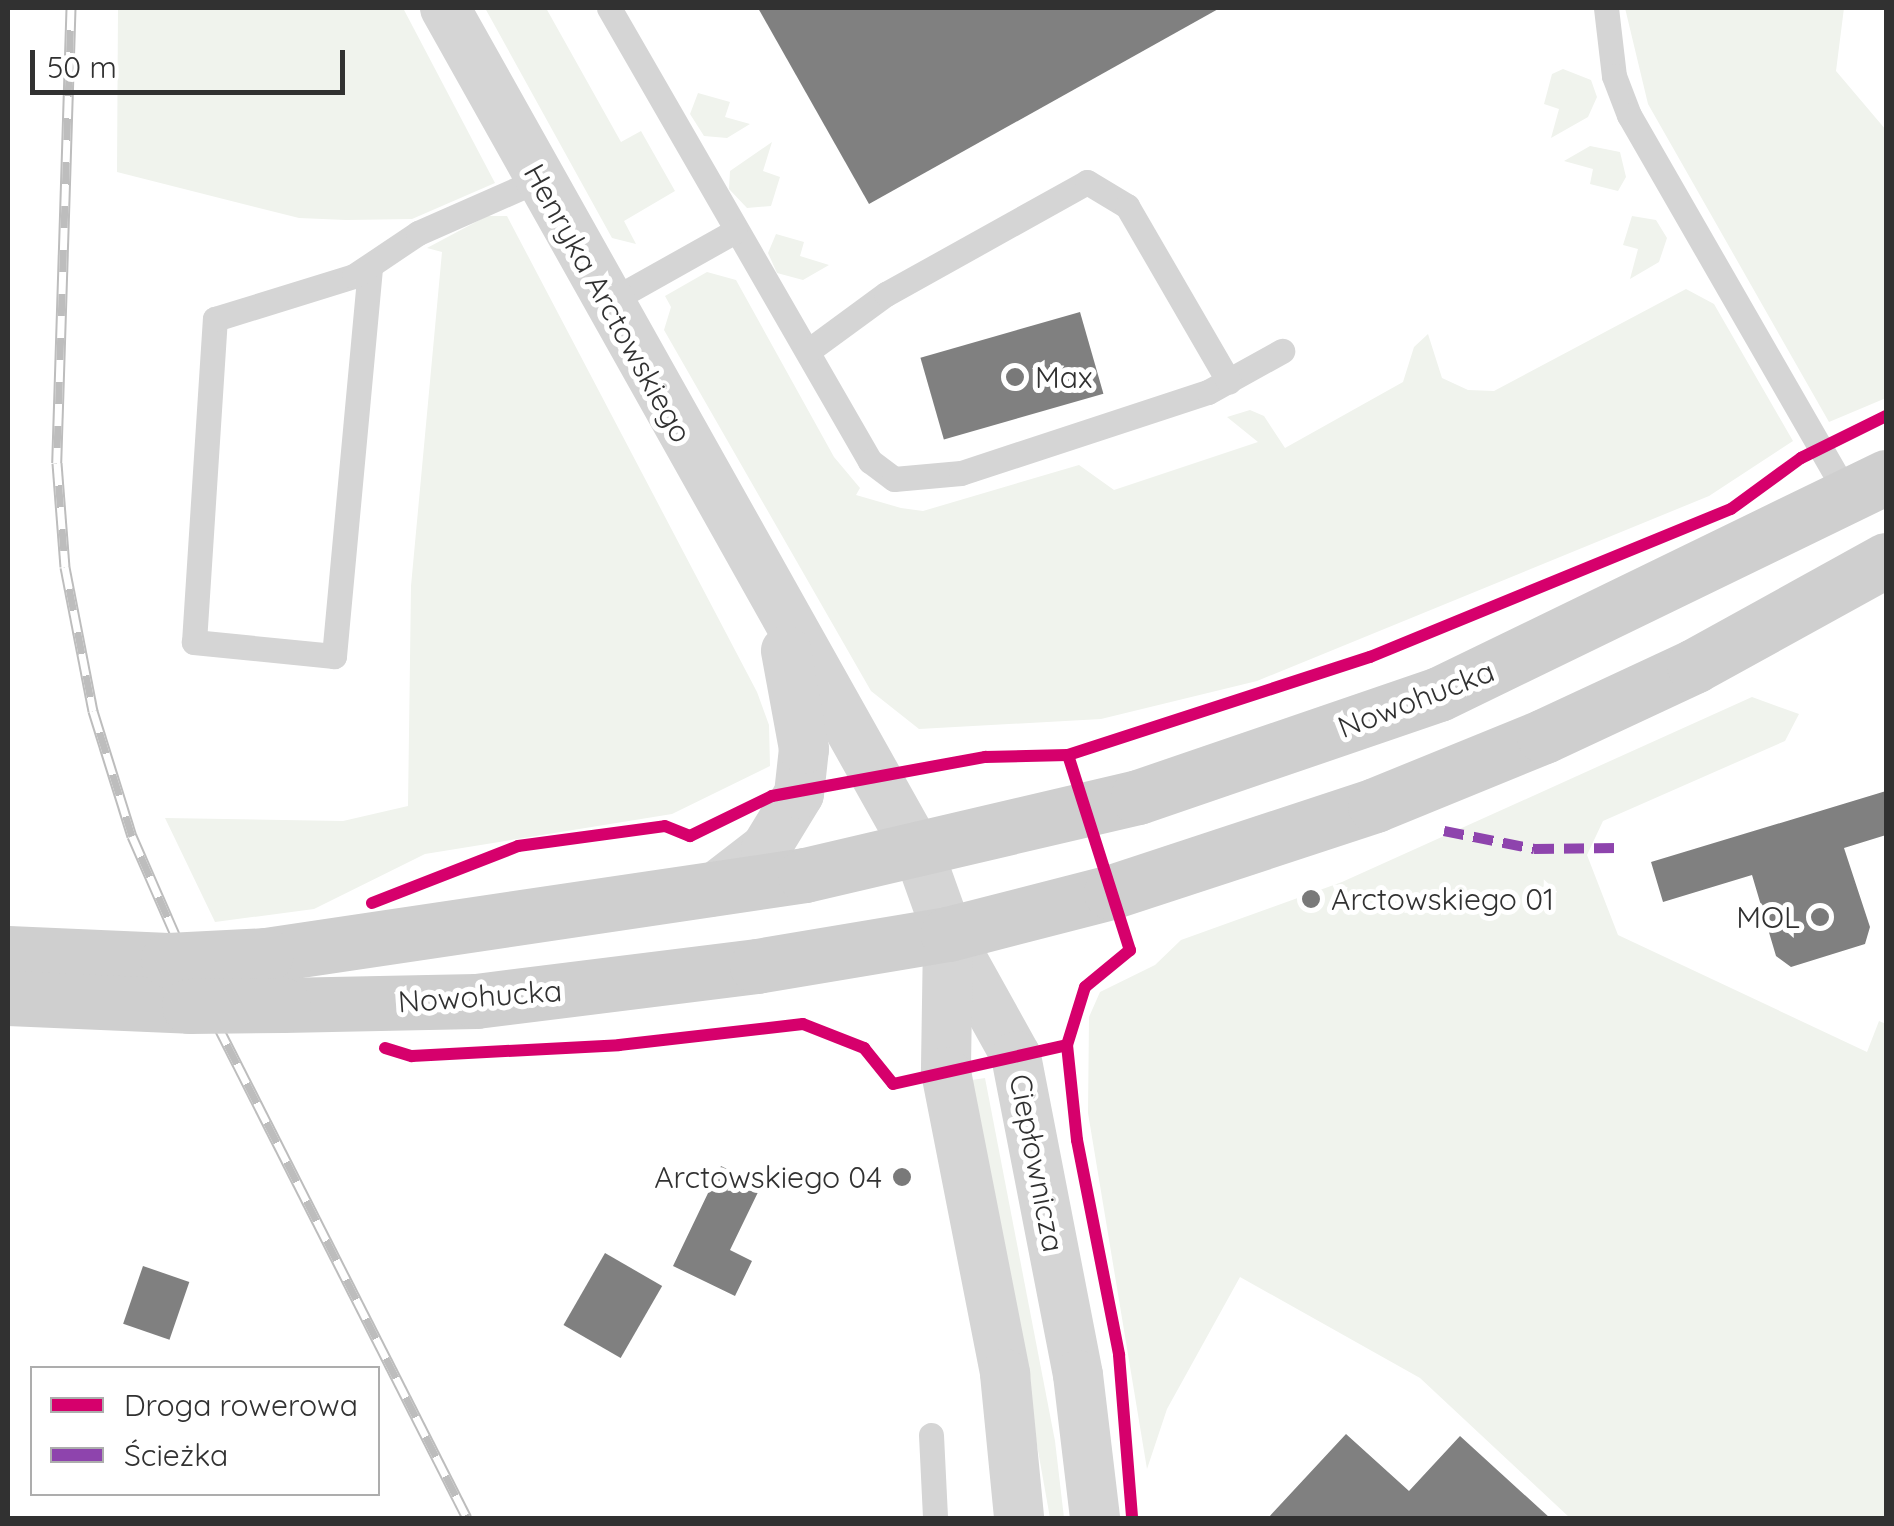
<!DOCTYPE html>
<html>
<head>
<meta charset="utf-8">
<style>
	body { margin:0 }
	#map { position:relative; width:1894px; height:1526px; overflow:hidden; background:#fff; font-family:Quicksand,sans-serif }
	div>[style] { position:absolute }
	[style*='--x'] { left:calc(var(--x)*1px); top:calc(var(--y)*1px); width:calc(var(--w)*1px); rotate:calc(var(--a)*1deg) }
	.green>* { inset:0; background:#f0f3ed }
	.building>* { inset:0; background:#808080; transform-origin:0 0 }
	.lane>* { height:25px; margin:-12.5px; padding:0 12.5px; transform-origin:12.5px; border-radius:12.5px; background:#d5d5d5 }
	.street>* { height:50px; margin:-25px; padding:0 25px; transform-origin:25px; border-radius:25px; background:#d5d5d5 }
	.secondary>* { height:55px; margin:-27.5px; padding:0 27.5px; transform-origin:27.5px; border-radius:27.5px; background:#cfcfcf }
	.rail>* { height:11px; margin-top:-5.5px; transform-origin:0; background:repeating-linear-gradient(90deg,#fff 0 22px,#bdbdbd 0 44px); box-sizing:border-box; border-block:2px solid #bdbdbd }
	.secondary-bridge>* { height:55px; margin:-27.5px; padding:0 27.5px; transform-origin:27.5px; border-radius:27.5px; background:#cfcfcf }
	.quiet>* { height:10px; margin-top:-5px; transform-origin:0; background:repeating-linear-gradient(90deg,#8e44ad 0 20px,transparent 0 30px) }
	.cycleway>* { height:12px; margin:-6px; padding:0 6px; transform-origin:6px; border-radius:6px; background:#d6006c }
	.dots>* { width:28px; height:28px; translate:-50% -50%; box-sizing:border-box; border:5px solid #fff; border-radius:50% }
	span { translate:-50% -50%; white-space:nowrap; text-align:center; line-height:1.15; -webkit-text-stroke:10px #fff; paint-order:stroke }
	.street-label { font-size:30px; color:#313131 }
	.poi-label { font-size:30px; color:#313131 }
	.left { translate:0 -50%; text-align:left }
	.right { translate:-100% -50%; text-align:right }
	.frame { position:absolute; inset:0; border:10px solid #313131; pointer-events:none }
	.legend { position:absolute; left:30px; top:1366px; width:350px; height:130px; box-sizing:border-box; background:#fff; border:2px solid #adadad; margin:0; padding:12px 18px; list-style:none; font-size:30px; color:#313131 }
	.legend li { display:flex; align-items:center; gap:20px; height:50px }
	.legend b { width:50px; border:2px solid #adadad }
	.scale { position:absolute; left:30px; top:50px; width:315px; height:45px; box-sizing:border-box; border:5px solid #313131; border-top:0; padding-left:12px; font-size:30px; line-height:35px; white-space:nowrap; color:#313131; -webkit-text-stroke:8px #fff; paint-order:stroke }
</style>
</head>
<body>
<div id="map">
	<div class="green">
		<div style="clip-path:polygon(118px 8px,403px 8px,495px 183px,412px 219px,346px 220px,299px 218px,117px 172px)"></div>
		<div style="clip-path:polygon(485px 8px,546px 8px,621px 142px,641px 131px,675px 191px,624px 221px,636px 244px,612px 238px)"></div>
		<div style="clip-path:polygon(1625px 8px,1844px 8px,1836px 71px,1886px 130px,1886px 398px,1829px 422px,1648px 104px)"></div>
		<div style="clip-path:polygon(1563px 69px,1591px 80px,1597px 97px,1588px 117px,1551px 138px,1559px 109px,1544px 104px,1552px 74px)"></div>
		<div style="clip-path:polygon(698px 93px,730px 102px,725px 117px,750px 124px,727px 138px,704px 136px,690px 114px)"></div>
		<div style="clip-path:polygon(772px 142px,763px 171px,780px 177px,771px 206px,747px 208px,729px 189px,730px 171px)"></div>
		<div style="clip-path:polygon(1590px 146px,1620px 152px,1626px 177px,1618px 191px,1590px 184px,1593px 169px,1564px 161px)"></div>
		<div style="clip-path:polygon(487px 216px,507px 216px,757px 692px,769px 725px,770px 766px,672px 814px,425px 854px,314px 909px,215px 922px,165px 818px,343px 821px,408px 806px,411px 586px,442px 252px,427px 248px)"></div>
		<div style="clip-path:polygon(1632px 216px,1656px 220px,1667px 238px,1659px 262px,1630px 279px,1638px 249px,1623px 245px)"></div>
		<div style="clip-path:polygon(776px 234px,804px 242px,800px 256px,829px 265px,803px 280px,777px 273px,768px 253px)"></div>
		<div style="clip-path:polygon(707px 272px,736px 280px,834px 457px,860px 488px,856px 495px,901px 508px,923px 511px,1079px 465px,1114px 490px,1258px 442px,1227px 417px,1250px 410px,1264px 416px,1285px 448px,1403px 382px,1414px 347px,1428px 334px,1442px 378px,1468px 390px,1494px 391px,1686px 289px,1714px 304px,1793px 441px,1709px 496px,1257px 681px,1101px 719px,919px 729px,871px 691px,664px 330px,671px 307px,665px 296px)"></div>
		<div style="clip-path:polygon(1752px 697px,1799px 714px,1785px 741px,1603px 821px,1587px 855px,1618px 935px,1867px 1052px,1879px 1021px,1886px 1024px,1886px 1518px,1570px 1518px,1420px 1378px,1240px 1277px,1167px 1409px,1147px 1469px,1088px 1113px,1089px 1017px,1100px 992px,1155px 965px,1181px 940px,1342px 882px)"></div>
		<div style="clip-path:polygon(985px 1078px,1055px 1441px,1064px 1518px,1050px 1518px,972px 1080px)"></div>
	</div>
	<div class="building">
		<div style="clip-path:polygon(758px 8px,1220px 8px,869px 204px)"></div>
		<div style="left:1080px;top:312px;width:85px;height:166px;rotate:74deg"></div>
		<div style="clip-path:polygon(1886px 791px,1886px 835px,1844px 848px,1870px 927px,1865px 944px,1791px 967px,1776px 956px,1752px 875px,1663px 902px,1651px 862px)"></div>
		<div style="clip-path:polygon(721px 1166px,761px 1186px,730px 1250px,752px 1261px,735px 1296px,673px 1266px)"></div>
		<div style="left:605px;top:1253px;width:66px;height:83px;rotate:30deg"></div>
		<div style="left:143px;top:1266px;width:49px;height:61px;rotate:19deg"></div>
		<div style="clip-path:polygon(1346px 1434px,1409px 1491px,1460px 1436px,1550px 1518px,1268px 1518px)"></div>
	</div>
	<div class="lane">
		<div style="--x:609;--y:8;--w:523;--a:60.05"></div>
		<div style="--x:870;--y:461;--w:30;--a:37"></div>
		<div style="--x:894;--y:479;--w:67;--a:-5.1"></div>
		<div style="--x:961;--y:473;--w:260;--a:-18.2"></div>
		<div style="--x:1208;--y:392;--w:85;--a:-29"></div>
		<div style="--x:1606;--y:8;--w:68;--a:83.3"></div>
		<div style="--x:1614;--y:76;--w:42;--a:69"></div>
		<div style="--x:1629;--y:115;--w:441;--a:60.1"></div>
		<div style="--x:370;--y:268;--w:390;--a:95.3"></div>
		<div style="--x:334;--y:656;--w:141;--a:-174.3"></div>
		<div style="--x:194;--y:642;--w:324;--a:-86.3"></div>
		<div style="--x:215;--y:319;--w:145;--a:-17.2"></div>
		<div style="--x:354;--y:276;--w:77;--a:-33.9"></div>
		<div style="--x:418;--y:233;--w:131;--a:-23.8"></div>
		<div style="--x:605;--y:304;--w:149;--a:-29.3"></div>
		<div style="--x:808;--y:351;--w:97;--a:-36.2"></div>
		<div style="--x:886;--y:294;--w:230;--a:-29.1"></div>
		<div style="--x:1087;--y:182;--w:47;--a:31"></div>
		<div style="--x:1127;--y:206;--w:203;--a:59.9"></div>
		<div style="--x:931;--y:1435;--w:83;--a:87.2"></div>
	</div>
	<div class="street">
		<div style="--x:445;--y:8;--w:969;--a:60.71"></div>
		<div style="--x:919;--y:853;--w:86;--a:70.3"></div>
		<div style="--x:948;--y:934;--w:140;--a:60.9"></div>
		<div style="--x:1016;--y:1056;--w:325;--a:79"></div>
		<div style="--x:1078;--y:1375;--w:144;--a:83.2"></div>
		<div style="--x:709;--y:892;--w:72;--a:-37.7"></div>
		<div style="--x:766;--y:848;--w:63;--a:-58.6"></div>
		<div style="--x:799;--y:794;--w:45;--a:-83.7"></div>
		<div style="--x:804;--y:749;--w:100;--a:-100.4"></div>
		<div style="--x:948;--y:939;--w:133;--a:90.9"></div>
		<div style="--x:946;--y:1072;--w:308;--a:78.9"></div>
		<div style="--x:1005;--y:1374;--w:145;--a:84.4"></div>
	</div>
	<div class="secondary">
		<div style="--x:8;--y:953;--w:160;--a:2.5"></div>
		<div style="--x:266;--y:955;--w:545;--a:-8.44"></div>
		<div style="--x:805;--y:875;--w:342;--a:-13.2"></div>
		<div style="--x:1138;--y:797;--w:318;--a:-18.9"></div>
		<div style="--x:1439;--y:694;--w:497;--a:-25.9"></div>
		<div style="--x:8;--y:998;--w:181;--a:2.5"></div>
		<div style="--x:283;--y:1005;--w:193;--a:-1.2"></div>
		<div style="--x:476;--y:1001;--w:283;--a:-7.1"></div>
		<div style="--x:757;--y:966;--w:194;--a:-9.5"></div>
		<div style="--x:948;--y:934;--w:168;--a:-14.4"></div>
		<div style="--x:1111;--y:892;--w:278;--a:-18.2"></div>
		<div style="--x:1375;--y:805;--w:183;--a:-22.2"></div>
		<div style="--x:1544;--y:736;--w:166;--a:-25"></div>
		<div style="--x:1694;--y:666;--w:219;--a:-28.9"></div>
	</div>
	<div class="rail">
		<div style="--x:71;--y:8;--w:455;--a:91.8"></div>
		<div style="--x:57;--y:463;--w:104;--a:85.6"></div>
		<div style="--x:65;--y:567;--w:147;--a:79"></div>
		<div style="--x:93;--y:711;--w:131;--a:72.7"></div>
		<div style="--x:132;--y:836;--w:163;--a:66.4"></div>
		<div style="--x:197;--y:985;--w:597;--a:63.13"></div>
	</div>
	<div class="secondary-bridge">
		<div style="--x:168;--y:960;--w:98;--a:-2.9"></div>
		<div style="--x:189;--y:1006;--w:94;--a:-0.6"></div>
	</div>
	<div class="quiet">
		<div style="--x:1444;--y:831;--w:92;--a:11.3"></div>
		<div style="--x:1534;--y:849;--w:84;--a:-0.7"></div>
	</div>
	<div class="cycleway">
		<div style="--x:1068;--y:755;--w:318;--a:-18"></div>
		<div style="--x:1370;--y:657;--w:390;--a:-22.3"></div>
		<div style="--x:1731;--y:509;--w:87;--a:-36.1"></div>
		<div style="--x:1801;--y:458;--w:95;--a:-26.3"></div>
		<div style="--x:372;--y:903;--w:157;--a:-21.3"></div>
		<div style="--x:518;--y:846;--w:148;--a:-7.7"></div>
		<div style="--x:665;--y:826;--w:27;--a:22"></div>
		<div style="--x:690;--y:836;--w:91;--a:-26"></div>
		<div style="--x:772;--y:796;--w:217;--a:-10.4"></div>
		<div style="--x:985;--y:757;--w:83;--a:-1.4"></div>
		<div style="--x:1068;--y:755;--w:205;--a:72.4"></div>
		<div style="--x:1130;--y:950;--w:58;--a:140.6"></div>
		<div style="--x:1085;--y:987;--w:61;--a:107.2"></div>
		<div style="--x:1067;--y:1045;--w:96;--a:84"></div>
		<div style="--x:1077;--y:1140;--w:219;--a:78.9"></div>
		<div style="--x:1119;--y:1355;--w:164;--a:85.4"></div>
		<div style="--x:385;--y:1048;--w:28;--a:17"></div>
		<div style="--x:412;--y:1056;--w:207;--a:-3"></div>
		<div style="--x:619;--y:1045;--w:185;--a:-6.5"></div>
		<div style="--x:803;--y:1024;--w:66;--a:21.5"></div>
		<div style="--x:864;--y:1048;--w:46;--a:51.1"></div>
		<div style="--x:893;--y:1084;--w:178;--a:-12.6"></div>
	</div>
	<div class="dots">
		<div style="left:1015px;top:377px;background:#797979"></div>
		<div style="left:1311px;top:899px;background:#797979"></div>
		<div style="left:1820px;top:917px;background:#797979"></div>
		<div style="left:902px;top:1177px;background:#797979"></div>
	</div>
	<div class="street-label">
		<span style="left:608px;top:303px;rotate:61deg">Henryka Arctowskiego</span>
		<span style="left:1416px;top:699px;rotate:-21deg">Nowohucka</span>
		<span style="left:480px;top:996px;rotate:-4deg">Nowohucka</span>
		<span style="left:1037px;top:1163px;rotate:79deg">Ciepłownicza</span>
	</div>
	<div class="poi-label">
		<span class="left" style="left:1035px;top:377px">Max</span>
		<span class="left" style="left:1331px;top:899px">Arctowskiego 01</span>
		<span class="right" style="left:1800px;top:917px">MOL</span>
		<span class="right" style="left:882px;top:1177px">Arctowskiego 04</span>
	</div>
	<div class="frame"></div>
	<ul class="legend">
	<li><b style="height:12px;background:#d6006c"></b>Droga rowerowa</li>
	<li><b style="height:12px;background:#8e44ad"></b>Ścieżka</li>
	</ul>
	<div class="scale">50 m</div>
</div>
</body>
</html>
